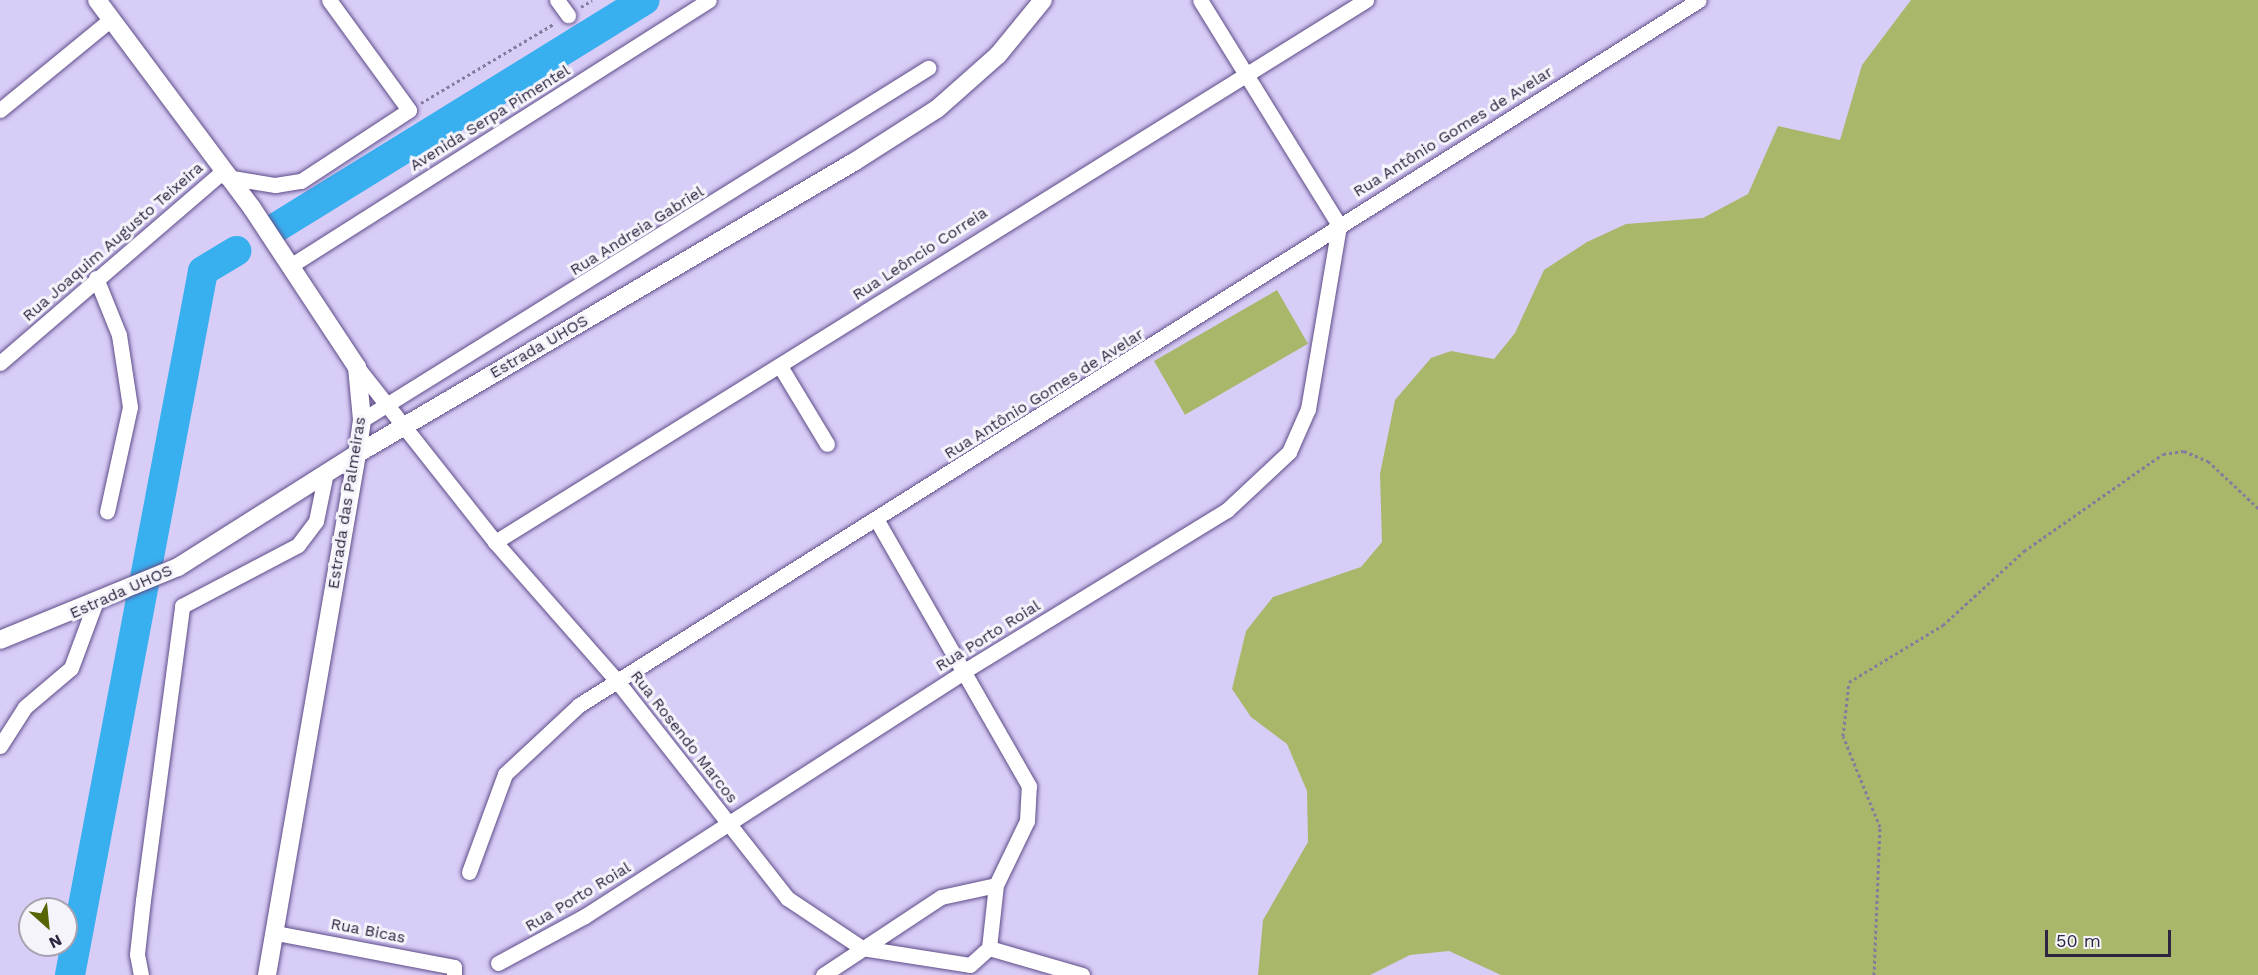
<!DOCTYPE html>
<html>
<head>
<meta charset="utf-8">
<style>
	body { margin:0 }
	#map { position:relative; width:2258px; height:975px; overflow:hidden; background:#d8cdf7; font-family:"Work Sans",sans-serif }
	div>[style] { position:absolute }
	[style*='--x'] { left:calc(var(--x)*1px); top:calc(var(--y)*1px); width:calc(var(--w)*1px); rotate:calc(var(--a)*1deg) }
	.green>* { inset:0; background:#a9b76b; transform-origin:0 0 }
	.river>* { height:30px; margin:-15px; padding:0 15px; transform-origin:15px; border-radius:15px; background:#38afef }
	.path>* { height:3px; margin-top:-1.5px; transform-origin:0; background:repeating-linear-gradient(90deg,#857b9d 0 3px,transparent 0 6px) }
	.roads { filter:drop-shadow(0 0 2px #5f4c88) drop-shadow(0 0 2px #5f4c88) }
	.minor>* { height:15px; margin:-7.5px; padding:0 7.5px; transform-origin:7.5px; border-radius:7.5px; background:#fff }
	.tertiary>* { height:18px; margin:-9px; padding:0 9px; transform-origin:9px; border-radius:9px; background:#fff }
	span { translate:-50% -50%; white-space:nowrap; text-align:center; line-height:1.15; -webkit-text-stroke:6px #f6f4fb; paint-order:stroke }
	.street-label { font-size:16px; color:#2e2640 }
	.north { position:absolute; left:18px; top:897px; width:60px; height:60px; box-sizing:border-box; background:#f6f4fb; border:2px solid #a6a2b0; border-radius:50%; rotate:153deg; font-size:16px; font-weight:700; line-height:24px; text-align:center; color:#2e2640 }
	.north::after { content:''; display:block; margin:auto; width:21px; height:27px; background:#586304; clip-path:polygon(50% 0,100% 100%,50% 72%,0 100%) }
	.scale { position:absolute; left:2045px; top:930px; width:126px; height:27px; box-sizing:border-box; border:3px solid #2e2640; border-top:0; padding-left:8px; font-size:18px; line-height:21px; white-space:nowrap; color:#2e2640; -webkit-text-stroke:4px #f6f4fb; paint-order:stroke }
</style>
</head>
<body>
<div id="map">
	<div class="green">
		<div style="clip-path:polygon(1911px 0,2258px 0,2258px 975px,1501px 975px,1449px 951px,1410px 955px,1370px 975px,1258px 975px,1263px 920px,1308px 842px,1307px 791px,1287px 744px,1251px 717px,1232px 689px,1246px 631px,1273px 597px,1361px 567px,1382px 542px,1380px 474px,1395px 400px,1431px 358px,1451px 351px,1494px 359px,1515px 333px,1544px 270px,1587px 242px,1626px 224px,1703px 218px,1748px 194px,1778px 126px,1840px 140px,1862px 65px)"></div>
		<div style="left:1277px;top:290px;width:62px;height:142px;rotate:60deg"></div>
	</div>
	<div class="river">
		<div style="--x:277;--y:227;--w:432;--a:-31.7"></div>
		<div style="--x:70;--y:975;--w:716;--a:-79.3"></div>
		<div style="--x:203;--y:271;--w:39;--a:-31"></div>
	</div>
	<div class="path">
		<div style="--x:581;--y:7;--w:13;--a:-32"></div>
		<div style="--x:421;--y:103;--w:156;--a:-30.8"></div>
		<div style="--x:1874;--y:975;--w:148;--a:-87.7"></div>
		<div style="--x:1880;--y:827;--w:98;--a:-112.1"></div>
		<div style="--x:1843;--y:736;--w:54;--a:-83.7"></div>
		<div style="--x:1849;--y:682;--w:110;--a:-31.2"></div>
		<div style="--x:1943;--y:625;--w:110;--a:-42.4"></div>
		<div style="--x:2024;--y:551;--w:169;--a:-34.9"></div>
		<div style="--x:2163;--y:454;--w:21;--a:-8"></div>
		<div style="--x:2184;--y:451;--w:26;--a:23"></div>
		<div style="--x:2208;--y:461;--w:69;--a:43.2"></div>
	</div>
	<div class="roads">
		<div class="minor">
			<div style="--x:557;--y:0;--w:19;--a:54"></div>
			<div style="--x:0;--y:110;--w:144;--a:-39.3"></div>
			<div style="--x:226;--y:177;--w:50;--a:9.3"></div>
			<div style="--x:275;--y:185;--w:26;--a:-9"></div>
			<div style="--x:301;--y:181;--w:129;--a:-33.3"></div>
			<div style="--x:409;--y:110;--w:136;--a:-126"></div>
			<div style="--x:290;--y:266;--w:496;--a:-32.4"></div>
			<div style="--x:96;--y:278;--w:61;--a:68"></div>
			<div style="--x:119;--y:335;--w:73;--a:81.3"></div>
			<div style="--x:130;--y:407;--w:107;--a:102.4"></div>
			<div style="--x:0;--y:363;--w:293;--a:-40.7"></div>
			<div style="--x:780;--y:366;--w:91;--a:58.9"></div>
			<div style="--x:357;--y:367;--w:223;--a:51.7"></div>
			<div style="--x:495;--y:542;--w:185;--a:48.7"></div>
			<div style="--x:617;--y:681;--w:276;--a:51.9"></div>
			<div style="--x:787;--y:898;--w:90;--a:33.7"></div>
			<div style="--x:862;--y:948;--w:109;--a:8.9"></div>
			<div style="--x:970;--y:965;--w:25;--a:-42"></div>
			<div style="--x:989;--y:948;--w:63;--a:-83.7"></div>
			<div style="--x:996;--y:885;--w:71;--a:-64.2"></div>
			<div style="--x:1027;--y:821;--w:35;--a:-87"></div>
			<div style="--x:1029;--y:786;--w:305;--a:-119.8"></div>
			<div style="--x:362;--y:420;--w:667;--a:-31.88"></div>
			<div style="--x:495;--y:542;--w:1026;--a:-31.89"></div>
			<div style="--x:0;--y:746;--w:46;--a:-57.3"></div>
			<div style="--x:25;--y:707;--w:60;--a:-40.3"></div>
			<div style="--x:71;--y:668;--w:66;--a:-69.6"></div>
			<div style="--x:469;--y:872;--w:104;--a:-69.8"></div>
			<div style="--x:505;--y:774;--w:101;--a:-43"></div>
			<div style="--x:579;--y:705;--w:1323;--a:-32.19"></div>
			<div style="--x:276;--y:933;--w:181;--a:10.8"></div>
			<div style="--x:454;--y:967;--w:8;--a:90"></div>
			<div style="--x:989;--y:948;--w:97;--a:16.2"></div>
			<div style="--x:498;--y:963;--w:99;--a:-28.4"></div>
			<div style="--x:585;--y:916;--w:454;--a:-32.8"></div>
			<div style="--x:966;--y:670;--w:306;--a:-31.5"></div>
			<div style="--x:1227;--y:510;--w:85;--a:-43.1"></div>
			<div style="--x:1289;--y:452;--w:47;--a:-66.2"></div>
			<div style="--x:1308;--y:409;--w:187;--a:-80.4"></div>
			<div style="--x:1339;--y:225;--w:264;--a:-121.7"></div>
			<div style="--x:141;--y:975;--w:21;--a:-101"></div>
			<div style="--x:137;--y:954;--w:54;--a:-83.7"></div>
			<div style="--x:143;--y:900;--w:297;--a:-82.4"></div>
			<div style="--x:182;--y:606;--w:131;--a:-27.7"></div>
			<div style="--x:298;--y:545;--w:30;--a:-53"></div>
			<div style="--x:316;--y:521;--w:45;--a:-78.4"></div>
			<div style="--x:823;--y:975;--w:141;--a:-33.5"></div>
			<div style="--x:941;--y:897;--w:56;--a:-12.3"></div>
		</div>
		<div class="tertiary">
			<div style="--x:97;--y:0;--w:259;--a:53.3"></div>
			<div style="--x:252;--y:208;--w:191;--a:56.6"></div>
			<div style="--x:357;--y:367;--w:53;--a:84.6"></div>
			<div style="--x:362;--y:420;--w:34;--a:98"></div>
			<div style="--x:357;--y:454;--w:529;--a:99.8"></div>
			<div style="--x:0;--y:640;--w:192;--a:-22.3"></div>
			<div style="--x:178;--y:567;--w:212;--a:-32.3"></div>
			<div style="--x:357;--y:454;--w:576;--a:-30.44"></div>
			<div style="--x:854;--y:162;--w:98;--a:-32.6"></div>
			<div style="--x:937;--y:109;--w:81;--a:-41.5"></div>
			<div style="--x:998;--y:55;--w:71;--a:-50.7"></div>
		</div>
	</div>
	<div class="street-label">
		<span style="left:490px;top:118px;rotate:-32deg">Avenida Serpa Pimentel</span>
		<span style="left:1453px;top:132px;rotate:-32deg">Rua Antônio Gomes de Avelar</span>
		<span style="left:637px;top:231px;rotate:-32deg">Rua Andreia Gabriel</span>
		<span style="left:113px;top:242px;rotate:-41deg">Rua Joaquim Augusto Teixeira</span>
		<span style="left:920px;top:254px;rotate:-33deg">Rua Leôncio Correia</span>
		<span style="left:539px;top:347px;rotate:-30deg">Estrada UHOS</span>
		<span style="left:1044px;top:394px;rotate:-32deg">Rua Antônio Gomes de Avelar</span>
		<span style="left:347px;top:503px;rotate:-81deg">Estrada das Palmeiras</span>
		<span style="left:121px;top:592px;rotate:-24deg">Estrada UHOS</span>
		<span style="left:988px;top:636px;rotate:-32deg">Rua Porto Roial</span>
		<span style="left:684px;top:737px;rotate:52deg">Rua Rosendo Marcos</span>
		<span style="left:578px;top:897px;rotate:-31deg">Rua Porto Roial</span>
		<span style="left:368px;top:931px;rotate:11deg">Rua Bicas</span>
	</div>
	<div class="north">N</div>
	<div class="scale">50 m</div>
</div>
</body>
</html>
